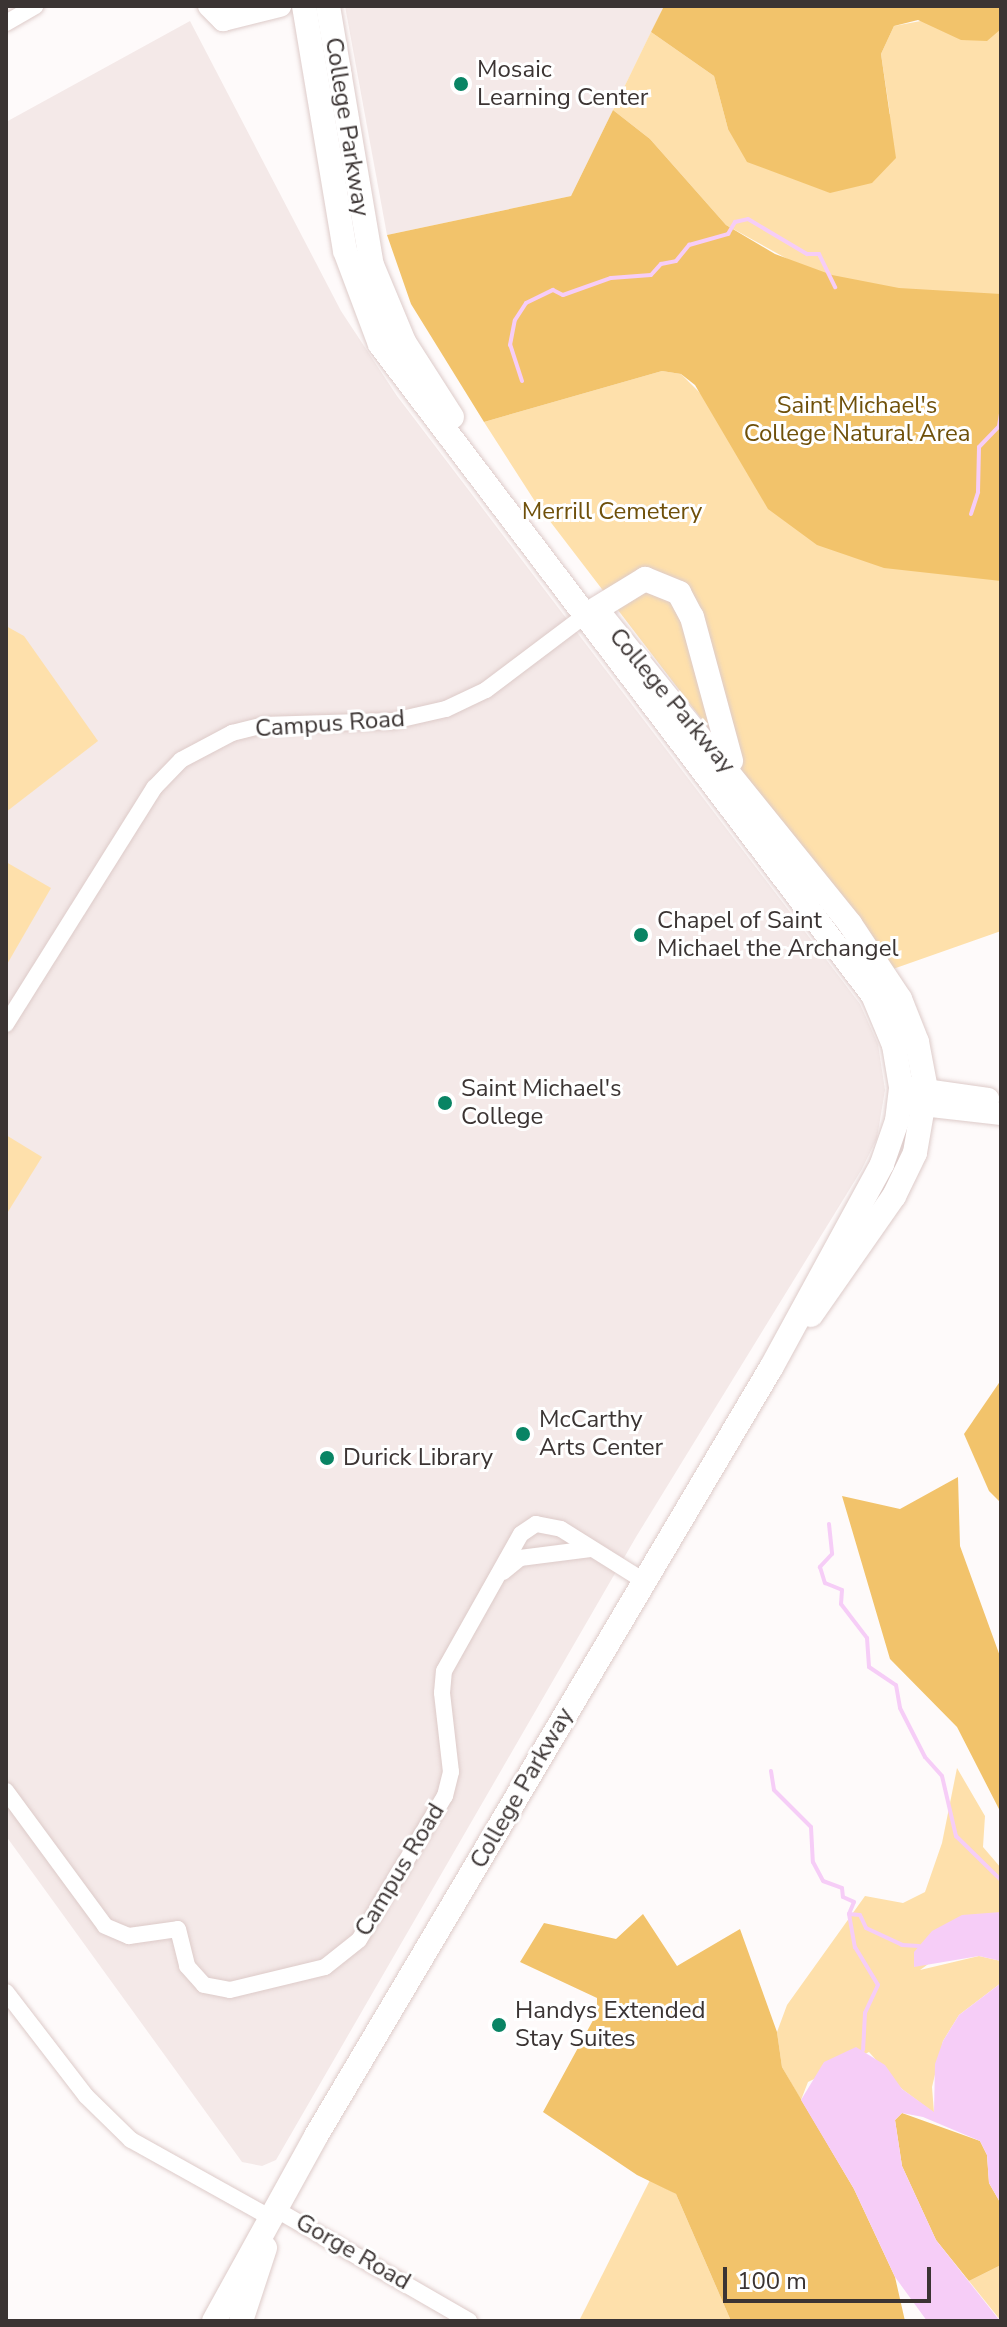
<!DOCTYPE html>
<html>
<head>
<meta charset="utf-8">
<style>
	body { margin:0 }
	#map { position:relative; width:1007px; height:2327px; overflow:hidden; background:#fefafa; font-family:"Nunito Sans",sans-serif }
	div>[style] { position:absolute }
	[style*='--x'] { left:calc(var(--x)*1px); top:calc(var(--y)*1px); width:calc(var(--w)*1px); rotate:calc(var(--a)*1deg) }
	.built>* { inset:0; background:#f4e9e8 }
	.green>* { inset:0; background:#fee0ab }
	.forest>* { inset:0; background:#f2c36b }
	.water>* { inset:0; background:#f6cdf7 }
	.stream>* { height:4px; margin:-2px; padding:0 2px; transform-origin:2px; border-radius:2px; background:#f6cdf7 }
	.roads { filter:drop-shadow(0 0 2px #ddcbc9) drop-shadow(0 0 2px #ddcbc9) }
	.street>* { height:16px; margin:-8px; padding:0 8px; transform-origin:8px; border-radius:8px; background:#fff }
	.secondary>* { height:22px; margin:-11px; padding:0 11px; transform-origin:11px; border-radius:11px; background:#fff }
	.primary>* { height:24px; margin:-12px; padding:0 12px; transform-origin:12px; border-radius:12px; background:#fff }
	.dots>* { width:22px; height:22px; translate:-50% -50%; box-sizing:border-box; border:4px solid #fff; border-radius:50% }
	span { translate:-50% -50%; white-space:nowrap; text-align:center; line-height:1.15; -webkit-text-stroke:6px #fff; paint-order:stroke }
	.poi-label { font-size:24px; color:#3b3433 }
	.left { translate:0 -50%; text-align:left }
	.street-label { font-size:24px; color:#3b3433 }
	.park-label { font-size:24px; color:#6f500a }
	.frame { position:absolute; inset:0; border:8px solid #3b3433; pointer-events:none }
	.scale { position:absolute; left:723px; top:2267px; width:208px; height:36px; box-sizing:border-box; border:4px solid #3b3433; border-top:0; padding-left:10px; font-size:24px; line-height:28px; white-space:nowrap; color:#3b3433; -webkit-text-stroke:6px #fff; paint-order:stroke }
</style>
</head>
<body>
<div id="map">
	<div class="built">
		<div style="clip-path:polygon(345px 6px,664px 6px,571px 196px,387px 235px)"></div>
		<div style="clip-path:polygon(190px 21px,341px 311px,397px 396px,860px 1004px,878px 1044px,885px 1090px,877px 1138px,862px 1169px,636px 1537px,276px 2160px,262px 2166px,242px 2162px,6px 1836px,6px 122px)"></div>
	</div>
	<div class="green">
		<div style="clip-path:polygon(1001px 6px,1001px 931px,893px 969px,536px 503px,484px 422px,662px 371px,681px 374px,701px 394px,791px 261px,726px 225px,650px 139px,613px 110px,651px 32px,714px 76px,728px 129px,890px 114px,881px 54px,894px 26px)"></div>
		<div style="clip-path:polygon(6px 626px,24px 636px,98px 741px,6px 812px)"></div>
		<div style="clip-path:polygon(6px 862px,51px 888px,6px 966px)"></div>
		<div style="clip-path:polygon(6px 1135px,42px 1157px,6px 1215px)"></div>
		<div style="clip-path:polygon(957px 1768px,985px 1816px,983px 1847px,1001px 1868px,1001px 1912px,920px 1970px,979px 1956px,1001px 1961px,1001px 1983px,959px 2015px,943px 2041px,932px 2087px,934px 2113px,902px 2089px,869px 2052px,808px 2082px,801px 2100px,782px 2067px,777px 2032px,787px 2005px,865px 1896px,903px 1903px,925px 1892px,942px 1843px)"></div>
		<div style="clip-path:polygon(650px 2180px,676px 2194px,731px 2321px,579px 2321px)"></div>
		<div style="clip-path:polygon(1001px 2265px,1001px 2321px,969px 2281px)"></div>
	</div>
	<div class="forest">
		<div style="clip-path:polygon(664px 6px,1001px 6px,1001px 29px,987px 41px,961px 40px,918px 20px,894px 26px,881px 54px,896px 158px,872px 183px,830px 193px,747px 162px,728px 129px,714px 76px,651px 32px)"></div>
		<div style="clip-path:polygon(613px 110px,650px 139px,726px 225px,775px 254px,832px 275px,899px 288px,1001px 294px,1001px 581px,884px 568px,817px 545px,768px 509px,695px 385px,681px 374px,662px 371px,484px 422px,411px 304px,387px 235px,571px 196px)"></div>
		<div style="clip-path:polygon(1001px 1380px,1001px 1503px,989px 1491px,964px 1434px)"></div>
		<div style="clip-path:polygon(958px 1477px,960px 1546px,1001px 1659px,1001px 1813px,957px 1727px,890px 1659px,842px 1496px,900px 1509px)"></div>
		<div style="clip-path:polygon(643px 1914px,677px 1966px,740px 1929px,777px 2032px,782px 2067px,854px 2189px,895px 2277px,905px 2321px,731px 2321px,676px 2194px,637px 2175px,543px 2112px,597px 2013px,597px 1998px,520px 1962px,544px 1923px,616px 1939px)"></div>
		<div style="clip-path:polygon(902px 2113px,980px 2141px,987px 2155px,989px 2183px,1001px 2204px,1001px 2265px,969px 2281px,936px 2240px,902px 2166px,895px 2120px)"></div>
	</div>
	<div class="water">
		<div style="clip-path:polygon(1001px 1912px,1001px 1961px,979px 1956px,914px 1967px,914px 1952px,932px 1931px,962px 1915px)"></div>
		<div style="clip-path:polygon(1001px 1983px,1001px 2204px,989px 2183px,987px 2155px,980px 2141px,923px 2117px,902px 2113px,895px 2120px,902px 2166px,936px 2240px,1000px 2321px,927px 2321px,895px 2277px,854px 2189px,801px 2100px,824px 2062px,856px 2047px,885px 2065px,902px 2089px,934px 2112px,935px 2064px,943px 2041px,959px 2015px)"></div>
	</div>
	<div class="stream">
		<div style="--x:522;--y:381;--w:38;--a:-108"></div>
		<div style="--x:510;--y:345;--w:25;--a:-79"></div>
		<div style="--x:515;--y:320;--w:20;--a:-57"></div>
		<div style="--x:526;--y:303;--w:30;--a:-26"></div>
		<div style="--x:553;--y:290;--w:11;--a:27"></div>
		<div style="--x:563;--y:295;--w:51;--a:-19.5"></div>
		<div style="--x:611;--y:278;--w:40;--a:-4.3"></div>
		<div style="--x:651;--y:275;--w:15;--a:-48"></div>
		<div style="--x:661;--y:264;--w:15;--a:-11"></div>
		<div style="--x:676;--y:261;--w:21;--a:-51"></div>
		<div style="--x:689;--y:245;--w:41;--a:-15.8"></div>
		<div style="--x:728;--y:234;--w:14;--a:-60"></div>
		<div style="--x:735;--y:222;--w:13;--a:-13"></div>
		<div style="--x:748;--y:219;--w:69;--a:30.7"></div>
		<div style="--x:807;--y:254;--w:12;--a:0"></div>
		<div style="--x:819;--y:254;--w:37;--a:64"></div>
		<div style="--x:971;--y:514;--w:23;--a:-72"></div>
		<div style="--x:978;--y:492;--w:45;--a:-88.7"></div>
		<div style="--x:979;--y:447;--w:29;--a:-46"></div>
		<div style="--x:999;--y:426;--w:12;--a:-81"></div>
		<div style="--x:829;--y:1524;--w:30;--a:84"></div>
		<div style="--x:832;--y:1554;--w:18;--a:133"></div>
		<div style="--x:820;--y:1567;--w:17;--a:73"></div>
		<div style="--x:825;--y:1583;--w:18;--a:22"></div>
		<div style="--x:842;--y:1590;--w:14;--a:94"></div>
		<div style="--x:841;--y:1604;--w:43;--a:52.6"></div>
		<div style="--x:867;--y:1638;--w:29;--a:86"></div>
		<div style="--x:869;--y:1667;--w:32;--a:34"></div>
		<div style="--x:896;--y:1685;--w:23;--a:80"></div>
		<div style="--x:900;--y:1708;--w:55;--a:63"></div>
		<div style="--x:925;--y:1757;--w:25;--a:48"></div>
		<div style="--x:942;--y:1776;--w:62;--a:76.9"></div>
		<div style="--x:956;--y:1836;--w:63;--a:44.4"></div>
		<div style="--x:771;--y:1771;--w:19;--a:81"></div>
		<div style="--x:774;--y:1790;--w:52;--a:45"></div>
		<div style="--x:811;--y:1827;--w:35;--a:87"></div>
		<div style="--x:813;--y:1862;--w:21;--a:62"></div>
		<div style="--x:823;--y:1881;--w:20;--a:20"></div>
		<div style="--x:842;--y:1888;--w:9;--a:84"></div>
		<div style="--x:843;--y:1897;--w:12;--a:24"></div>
		<div style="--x:854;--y:1902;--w:13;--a:113"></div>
		<div style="--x:849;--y:1914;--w:34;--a:80"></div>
		<div style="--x:855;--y:1947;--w:44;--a:58.8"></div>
		<div style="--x:878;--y:1985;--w:31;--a:115"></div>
		<div style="--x:865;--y:2013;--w:37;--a:93"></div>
		<div style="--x:849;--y:1914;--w:11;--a:5"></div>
		<div style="--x:860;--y:1915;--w:14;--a:65"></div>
		<div style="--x:866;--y:1928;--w:40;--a:25"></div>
		<div style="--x:902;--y:1945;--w:17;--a:3"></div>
	</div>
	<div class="roads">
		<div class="street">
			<div style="--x:6;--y:23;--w:34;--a:-30"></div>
			<div style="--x:6;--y:1024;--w:279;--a:-57.9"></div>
			<div style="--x:154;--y:788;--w:39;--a:-46"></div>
			<div style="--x:181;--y:760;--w:58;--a:-27.9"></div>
			<div style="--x:232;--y:733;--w:32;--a:-14"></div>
			<div style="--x:263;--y:725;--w:130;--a:-1.8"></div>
			<div style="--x:393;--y:721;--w:54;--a:-12.8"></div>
			<div style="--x:446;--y:709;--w:44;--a:-25.4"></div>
			<div style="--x:486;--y:690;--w:121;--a:-37"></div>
			<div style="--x:503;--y:1572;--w:22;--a:-39"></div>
			<div style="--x:520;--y:1558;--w:71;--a:-7.3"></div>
			<div style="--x:6;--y:1791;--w:167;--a:53.7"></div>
			<div style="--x:105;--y:1926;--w:26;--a:23"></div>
			<div style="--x:129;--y:1936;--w:49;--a:-8.1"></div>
			<div style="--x:178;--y:1929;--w:38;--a:76"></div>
			<div style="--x:187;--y:1966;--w:25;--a:48"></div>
			<div style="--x:204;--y:1985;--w:26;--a:11"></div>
			<div style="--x:230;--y:1990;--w:98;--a:-13.6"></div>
			<div style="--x:325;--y:1967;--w:43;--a:-38.5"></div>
			<div style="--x:359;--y:1940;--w:168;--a:-59.2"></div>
			<div style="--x:445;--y:1796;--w:25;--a:-76"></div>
			<div style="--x:451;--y:1772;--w:80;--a:-96.5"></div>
			<div style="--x:442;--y:1693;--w:22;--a:-85"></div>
			<div style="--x:444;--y:1671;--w:157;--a:-60.7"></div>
			<div style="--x:521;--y:1534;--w:18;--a:-34"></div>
			<div style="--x:536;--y:1524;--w:25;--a:11"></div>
			<div style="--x:561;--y:1529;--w:98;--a:32.1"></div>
			<div style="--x:6;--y:1992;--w:131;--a:52.4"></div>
			<div style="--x:86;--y:2096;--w:63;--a:44.4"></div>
			<div style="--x:131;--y:2140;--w:162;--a:29.1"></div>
			<div style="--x:277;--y:2210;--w:222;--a:30"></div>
		</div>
		<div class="secondary">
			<div style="--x:209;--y:6;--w:20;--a:45"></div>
			<div style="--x:223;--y:20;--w:59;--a:-13.8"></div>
			<div style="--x:911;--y:1088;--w:78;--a:8.1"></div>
			<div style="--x:905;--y:1103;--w:97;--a:6.5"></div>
		</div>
		<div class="primary">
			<div style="--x:328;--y:6;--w:263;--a:80.4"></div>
			<div style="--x:372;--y:265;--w:83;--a:67.4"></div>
			<div style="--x:404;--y:342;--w:89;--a:57.4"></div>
			<div style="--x:583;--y:617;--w:73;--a:-31.5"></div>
			<div style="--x:645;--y:579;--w:37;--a:22"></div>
			<div style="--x:679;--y:593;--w:27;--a:62"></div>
			<div style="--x:692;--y:617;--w:149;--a:74.8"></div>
			<div style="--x:604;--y:619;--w:392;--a:51.1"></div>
			<div style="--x:850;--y:924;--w:90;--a:56.3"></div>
			<div style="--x:900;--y:999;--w:46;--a:68.4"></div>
			<div style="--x:917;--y:1042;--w:48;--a:79.2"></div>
			<div style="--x:926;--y:1089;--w:65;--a:99.8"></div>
			<div style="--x:915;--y:1153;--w:48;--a:116"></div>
			<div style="--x:894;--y:1196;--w:145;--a:124.9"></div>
			<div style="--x:214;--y:2321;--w:211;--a:-61.1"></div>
			<div style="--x:316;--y:2136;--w:893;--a:-59.36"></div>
			<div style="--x:771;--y:1368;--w:232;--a:-61.4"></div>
			<div style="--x:882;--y:1164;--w:46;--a:-70.8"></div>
			<div style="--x:897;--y:1121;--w:34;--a:-83"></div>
			<div style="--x:901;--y:1087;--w:43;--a:-99.5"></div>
			<div style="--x:894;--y:1045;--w:54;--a:-112.8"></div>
			<div style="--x:873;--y:995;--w:817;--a:-127.14"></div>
			<div style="--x:380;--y:344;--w:99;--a:-110.6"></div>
			<div style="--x:345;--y:251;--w:248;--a:-99.5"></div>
			<div style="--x:241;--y:2321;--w:77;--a:-71.8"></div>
		</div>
	</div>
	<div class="dots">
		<div style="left:461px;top:84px;background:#098464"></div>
		<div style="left:641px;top:935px;background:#098464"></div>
		<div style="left:445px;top:1103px;background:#098464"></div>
		<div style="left:523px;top:1434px;background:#098464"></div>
		<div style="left:327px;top:1458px;background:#098464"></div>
		<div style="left:499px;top:2025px;background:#098464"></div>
	</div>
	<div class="poi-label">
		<span class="left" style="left:477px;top:84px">Mosaic<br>Learning Center</span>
		<span class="left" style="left:657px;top:935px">Chapel of Saint<br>Michael the Archangel</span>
		<span class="left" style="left:461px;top:1103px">Saint Michael's<br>College</span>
		<span class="left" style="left:539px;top:1434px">McCarthy<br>Arts Center</span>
		<span class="left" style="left:343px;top:1458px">Durick Library</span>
		<span class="left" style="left:515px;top:2025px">Handys Extended<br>Stay Suites</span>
	</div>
	<div class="street-label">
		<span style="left:347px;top:127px;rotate:81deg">College Parkway</span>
		<span style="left:672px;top:701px;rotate:50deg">College Parkway</span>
		<span style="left:330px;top:724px;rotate:-4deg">Campus Road</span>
		<span style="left:522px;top:1788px;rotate:-60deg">College Parkway</span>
		<span style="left:400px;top:1870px;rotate:-59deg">Campus Road</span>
		<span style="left:353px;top:2252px;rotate:30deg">Gorge Road</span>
	</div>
	<div class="park-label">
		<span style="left:857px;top:420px">Saint Michael's<br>College Natural Area</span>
		<span style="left:612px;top:512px">Merrill Cemetery</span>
	</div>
	<div class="frame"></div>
	<div class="scale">100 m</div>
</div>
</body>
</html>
